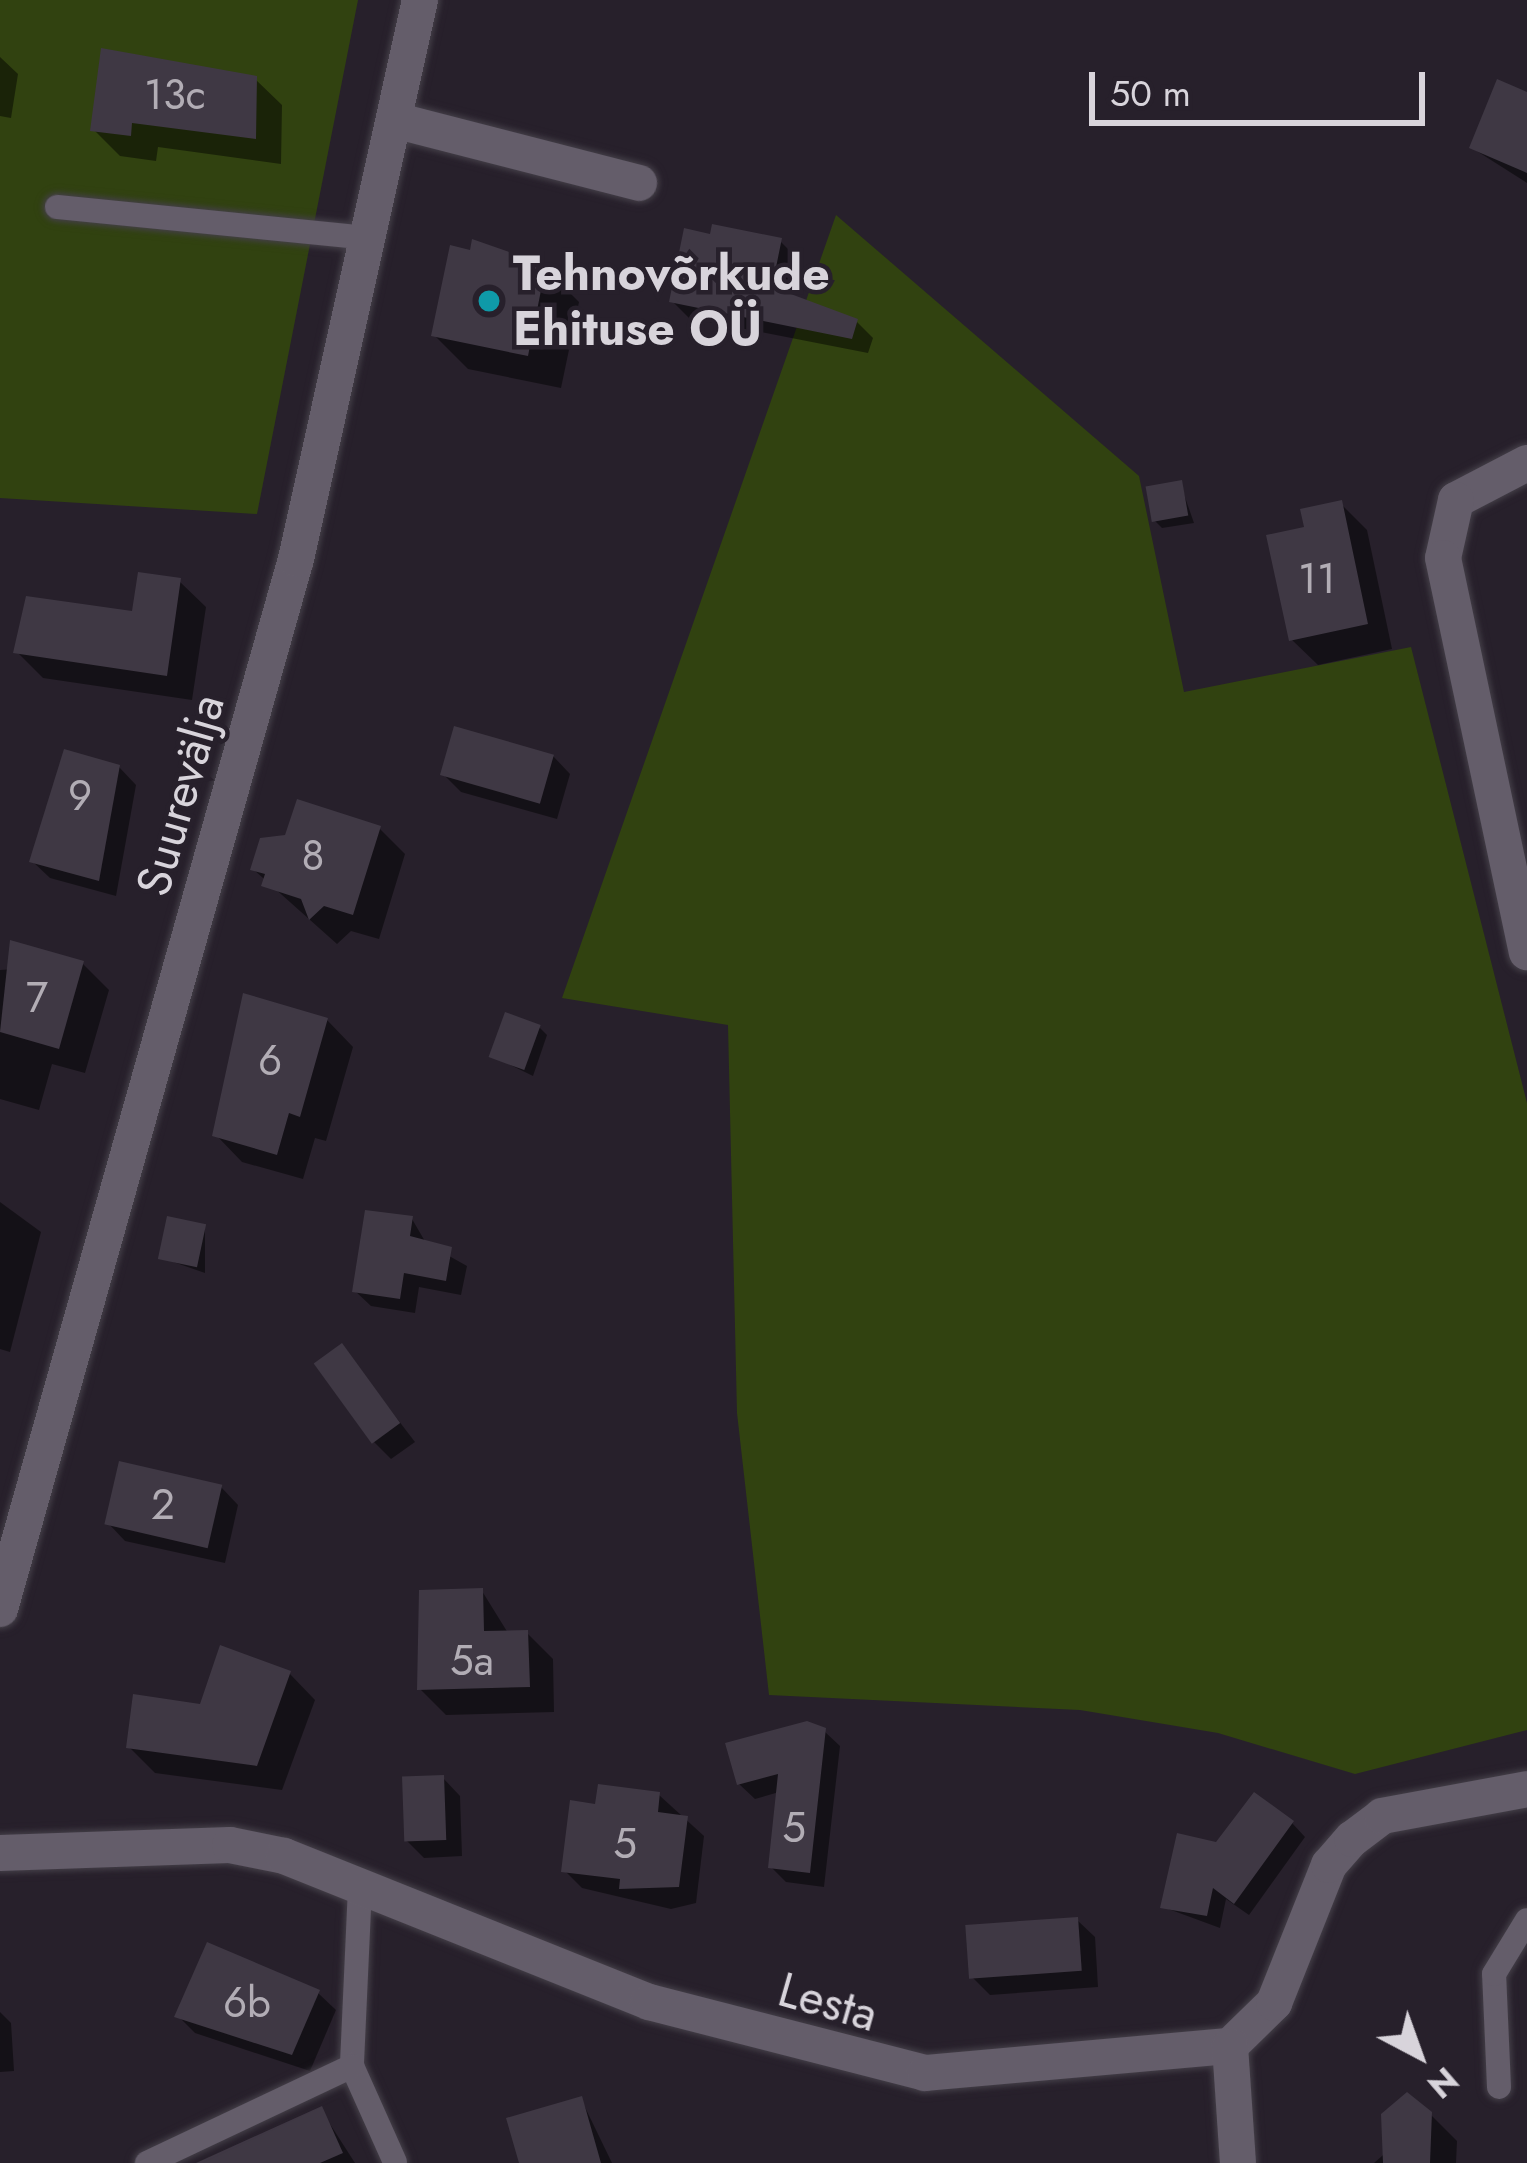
<!DOCTYPE html>
<html>
<head>
<meta charset="utf-8">
<style>
	body { margin:0 }
	#map { position:relative; width:1527px; height:2163px; overflow:hidden; background:#27202b; font-family:Jost,sans-serif }
	div>[style] { position:absolute }
	[style*='--x'] { left:calc(var(--x)*1px); top:calc(var(--y)*1px); width:calc(var(--w)*1px); rotate:calc(var(--a)*1deg) }
	.green>* { inset:0; background:#314210 }
	.shadow>* { inset:0; background:#0007 }
	.building>* { inset:0; background:#3f3844; transform-origin:0 0 }
	.roads { filter:drop-shadow(0 0 3px #443f48) drop-shadow(0 0 3px #443f48) }
	.lane>* { height:24px; margin:-12px; padding:0 12px; transform-origin:12px; border-radius:12px; background:#645d6a }
	.street>* { height:36px; margin:-18px; padding:0 18px; transform-origin:18px; border-radius:18px; background:#645d6a }
	.dots>* { width:33px; height:33px; translate:-50% -50%; box-sizing:border-box; border:6px solid #27202b; border-radius:50% }
	span { translate:-50% -50%; white-space:nowrap; text-align:center; line-height:1.15; -webkit-text-stroke:9px #27202b; paint-order:stroke }
	.number-label { font-size:42px; color:#b2adb5 }
	.number-label span { -webkit-text-stroke-width:0 }
	.poi-label { font-size:48px; color:#d8d4db; font-weight:700 }
	.left { translate:0 -50%; text-align:left }
	.street-label { font-size:48px; color:#d8d4db }
	.north { position:absolute; left:1359px; top:1995px; width:120px; height:120px; -webkit-text-stroke:9px #27202b; paint-order:stroke; rotate:139deg; font-size:33px; font-weight:700; line-height:48px; text-align:center; color:#d8d4db }
	.north::after { content:''; display:block; margin:auto; width:42px; height:54px; background:#d8d4db; clip-path:polygon(50% 0,100% 100%,50% 72%,0 100%) }
	.scale { position:absolute; left:1089px; top:72px; width:336px; height:54px; box-sizing:border-box; border:6px solid #d8d4db; border-top:0; padding-left:15px; font-size:36px; line-height:42px; white-space:nowrap; color:#d8d4db; -webkit-text-stroke:9px #27202b; paint-order:stroke }
</style>
</head>
<body>
<div id="map">
	<div class="green">
		<div style="clip-path:polygon(0 0,358px 0,257px 514px,0 498px)"></div>
		<div style="clip-path:polygon(836px 215px,1139px 476px,1184px 692px,1411px 647px,1527px 1103px,1527px 1730px,1355px 1774px,1218px 1733px,1080px 1710px,769px 1695px,737px 1413px,728px 1025px,562px 998px)"></div>
	</div>
	<div class="shadow">
		<div style="clip-path:polygon(0 57px,18px 74px,11px 118px,0 116px)"></div>
		<div style="clip-path:polygon(255px 79px,282px 105px,281px 164px,158px 147px,156px 161px,120px 156px,94px 130px)"></div>
		<div style="clip-path:polygon(1527px 95px,1527px 183px,1472px 148px)"></div>
		<div style="clip-path:polygon(780px 241px,797px 258px,789px 297px,856px 321px,873px 338px,868px 353px,689px 318px,672px 301px)"></div>
		<div style="clip-path:polygon(545px 268px,579px 302px,561px 388px,468px 369px,434px 335px)"></div>
		<div style="clip-path:polygon(1180px 483px,1194px 523px,1162px 528px,1154px 520px)"></div>
		<div style="clip-path:polygon(1341px 504px,1367px 530px,1392px 649px,1318px 665px,1291px 639px)"></div>
		<div style="clip-path:polygon(179px 581px,206px 607px,192px 700px,43px 678px,17px 652px,135px 615px)"></div>
		<div style="clip-path:polygon(553px 756px,570px 774px,557px 819px,461px 792px,443px 774px)"></div>
		<div style="clip-path:polygon(119px 767px,136px 785px,116px 896px,50px 878px,32px 861px)"></div>
		<div style="clip-path:polygon(379px 828px,405px 854px,379px 939px,351px 931px,337px 944px,253px 869px)"></div>
		<div style="clip-path:polygon(83px 964px,109px 990px,85px 1073px,52px 1064px,39px 1110px,0 1099px,0 970px)"></div>
		<div style="clip-path:polygon(327px 1020px,353px 1047px,326px 1141px,315px 1138px,303px 1179px,242px 1162px,216px 1135px)"></div>
		<div style="clip-path:polygon(539px 1027px,547px 1035px,533px 1076px,492px 1056px)"></div>
		<div style="clip-path:polygon(0 1202px,41px 1232px,10px 1352px,0 1349px)"></div>
		<div style="clip-path:polygon(412px 1219px,426px 1243px,467px 1266px,461px 1295px,419px 1287px,415px 1313px,371px 1306px,355px 1291px)"></div>
		<div style="clip-path:polygon(205px 1227px,205px 1273px,162px 1258px)"></div>
		<div style="clip-path:polygon(342px 1347px,415px 1442px,391px 1459px,374px 1442px)"></div>
		<div style="clip-path:polygon(221px 1487px,238px 1505px,225px 1563px,125px 1541px,108px 1523px)"></div>
		<div style="clip-path:polygon(482px 1591px,508px 1633px,527px 1633px,553px 1659px,554px 1712px,446px 1715px,420px 1689px)"></div>
		<div style="clip-path:polygon(289px 1673px,315px 1700px,282px 1790px,155px 1773px,129px 1747px)"></div>
		<div style="clip-path:polygon(824px 1731px,840px 1746px,824px 1887px,786px 1882px,771px 1867px,779px 1792px,755px 1799px,739px 1784px)"></div>
		<div style="clip-path:polygon(443px 1778px,460px 1796px,462px 1856px,424px 1858px,406px 1840px)"></div>
		<div style="clip-path:polygon(659px 1795px,704px 1836px,696px 1903px,671px 1909px,582px 1888px,564px 1870px,597px 1807px)"></div>
		<div style="clip-path:polygon(1292px 1823px,1305px 1837px,1249px 1915px,1226px 1899px,1220px 1928px,1163px 1907px,1218px 1845px)"></div>
		<div style="clip-path:polygon(1077px 1920px,1095px 1937px,1098px 1987px,990px 1995px,972px 1977px)"></div>
		<div style="clip-path:polygon(318px 1993px,336px 2010px,310px 2071px,195px 2033px,178px 2016px)"></div>
		<div style="clip-path:polygon(0 2012px,11px 2023px,14px 2071px,0 2072px)"></div>
		<div style="clip-path:polygon(581px 2099px,612px 2163px,523px 2163px)"></div>
		<div style="clip-path:polygon(321px 2110px,355px 2163px,211px 2163px)"></div>
		<div style="clip-path:polygon(1430px 2114px,1457px 2141px,1456px 2163px,1374px 2163px)"></div>
	</div>
	<div class="building">
		<div style="clip-path:polygon(101px 48px,257px 76px,256px 139px,132px 123px,131px 136px,90px 131px)"></div>
		<div style="clip-path:polygon(1497px 79px,1527px 92px,1527px 173px,1469px 148px)"></div>
		<div style="clip-path:polygon(712px 224px,782px 238px,772px 287px,858px 319px,852px 339px,669px 302px,684px 228px,710px 234px)"></div>
		<div style="clip-path:polygon(472px 239px,546px 265px,528px 356px,431px 336px,450px 245px,470px 250px)"></div>
		<div style="left:1182px;top:480px;width:36px;height:37px;rotate:80deg"></div>
		<div style="clip-path:polygon(1342px 500px,1368px 624px,1289px 641px,1266px 535px,1304px 527px,1300px 509px)"></div>
		<div style="clip-path:polygon(138px 572px,181px 578px,167px 676px,13px 653px,26px 596px,132px 611px)"></div>
		<div style="left:454px;top:726px;width:104px;height:51px;rotate:16deg"></div>
		<div style="clip-path:polygon(64px 749px,120px 765px,99px 881px,29px 862px)"></div>
		<div style="clip-path:polygon(297px 799px,381px 826px,353px 915px,324px 906px,309px 920px,301px 899px,261px 886px,265px 874px,250px 870px,260px 838px,285px 835px)"></div>
		<div style="clip-path:polygon(10px 940px,84px 961px,59px 1049px,0 1032px)"></div>
		<div style="clip-path:polygon(243px 993px,328px 1018px,300px 1117px,289px 1113px,277px 1155px,212px 1136px)"></div>
		<div style="left:505px;top:1012px;width:38px;height:48px;rotate:20deg"></div>
		<div style="clip-path:polygon(365px 1210px,413px 1216px,410px 1236px,452px 1247px,446px 1281px,404px 1273px,400px 1299px,352px 1292px)"></div>
		<div style="left:167px;top:1216px;width:40px;height:44px;rotate:12deg"></div>
		<div style="left:342px;top:1343px;width:99px;height:35px;rotate:54deg"></div>
		<div style="left:119px;top:1461px;width:106px;height:65px;rotate:13deg"></div>
		<div style="clip-path:polygon(483px 1588px,484px 1631px,528px 1630px,530px 1687px,417px 1690px,419px 1590px)"></div>
		<div style="clip-path:polygon(220px 1645px,291px 1671px,257px 1766px,126px 1748px,133px 1694px,200px 1704px)"></div>
		<div style="clip-path:polygon(807px 1721px,826px 1728px,810px 1873px,768px 1868px,778px 1774px,737px 1785px,725px 1743px)"></div>
		<div style="left:444px;top:1775px;width:65px;height:42px;rotate:88deg"></div>
		<div style="clip-path:polygon(598px 1784px,660px 1792px,658px 1812px,688px 1816px,679px 1887px,619px 1889px,620px 1879px,561px 1872px,570px 1800px,595px 1804px)"></div>
		<div style="clip-path:polygon(1254px 1792px,1294px 1821px,1234px 1904px,1213px 1888px,1207px 1916px,1160px 1908px,1177px 1833px,1216px 1842px)"></div>
		<div style="left:1078px;top:1917px;width:54px;height:113px;rotate:86deg"></div>
		<div style="clip-path:polygon(207px 1942px,320px 1990px,292px 2055px,174px 2017px)"></div>
		<div style="clip-path:polygon(1407px 2092px,1432px 2112px,1430px 2163px,1383px 2163px,1381px 2114px)"></div>
		<div style="clip-path:polygon(582px 2096px,601px 2163px,519px 2163px,506px 2118px)"></div>
		<div style="clip-path:polygon(322px 2106px,343px 2153px,320px 2163px,196px 2163px)"></div>
	</div>
	<div class="roads">
		<div class="lane">
			<div style="--x:57;--y:207;--w:312;--a:5.7"></div>
			<div style="--x:360;--y:1887;--w:179;--a:92.6"></div>
			<div style="--x:352;--y:2066;--w:105;--a:65.9"></div>
			<div style="--x:1499;--y:2087;--w:113;--a:-92.5"></div>
			<div style="--x:1494;--y:1974;--w:63;--a:-58.6"></div>
			<div style="--x:147;--y:2163;--w:227;--a:-25.3"></div>
		</div>
		<div class="street">
			<div style="--x:394;--y:120;--w:253;--a:14.4"></div>
			<div style="--x:1527;--y:463;--w:80;--a:152.5"></div>
			<div style="--x:1456;--y:500;--w:59;--a:102.6"></div>
			<div style="--x:1443;--y:558;--w:403;--a:78"></div>
			<div style="--x:0;--y:1609;--w:1091;--a:-74.26"></div>
			<div style="--x:296;--y:559;--w:573;--a:-77.49"></div>
			<div style="--x:0;--y:1853;--w:230;--a:-2"></div>
			<div style="--x:230;--y:1845;--w:55;--a:11.5"></div>
			<div style="--x:284;--y:1856;--w:393;--a:21.8"></div>
			<div style="--x:649;--y:2002;--w:285;--a:14.4"></div>
			<div style="--x:925;--y:2073;--w:306;--a:-5.1"></div>
			<div style="--x:1230;--y:2046;--w:62;--a:-44.3"></div>
			<div style="--x:1274;--y:2003;--w:149;--a:-68.3"></div>
			<div style="--x:1329;--y:1865;--w:35;--a:-49"></div>
			<div style="--x:1352;--y:1839;--w:38;--a:-37"></div>
			<div style="--x:1382;--y:1816;--w:147;--a:-10.5"></div>
			<div style="--x:1230;--y:2046;--w:117;--a:86.1"></div>
		</div>
	</div>
	<div class="dots">
		<div style="left:489px;top:301px;background:#0f9aa8"></div>
	</div>
	<div class="number-label">
		<span style="left:175px;top:95px">13c</span>
		<span style="left:1317px;top:579px">11</span>
		<span style="left:80px;top:796px">9</span>
		<span style="left:313px;top:856px">8</span>
		<span style="left:37px;top:998px">7</span>
		<span style="left:270px;top:1061px">6</span>
		<span style="left:163px;top:1505px">2</span>
		<span style="left:472px;top:1661px">5a</span>
		<span style="left:794px;top:1828px">5</span>
		<span style="left:625px;top:1844px">5</span>
		<span style="left:247px;top:2003px">6b</span>
	</div>
	<div class="poi-label">
		<span class="left" style="left:513px;top:301px">Tehnovõrkude<br>Ehituse OÜ</span>
	</div>
	<div class="street-label">
		<span style="left:180px;top:795px;rotate:-74deg">Suurevälja</span>
		<span style="left:828px;top:2002px;rotate:16deg">Lesta</span>
	</div>
	<div class="north">N</div>
	<div class="scale">50 m</div>
</div>
</body>
</html>
